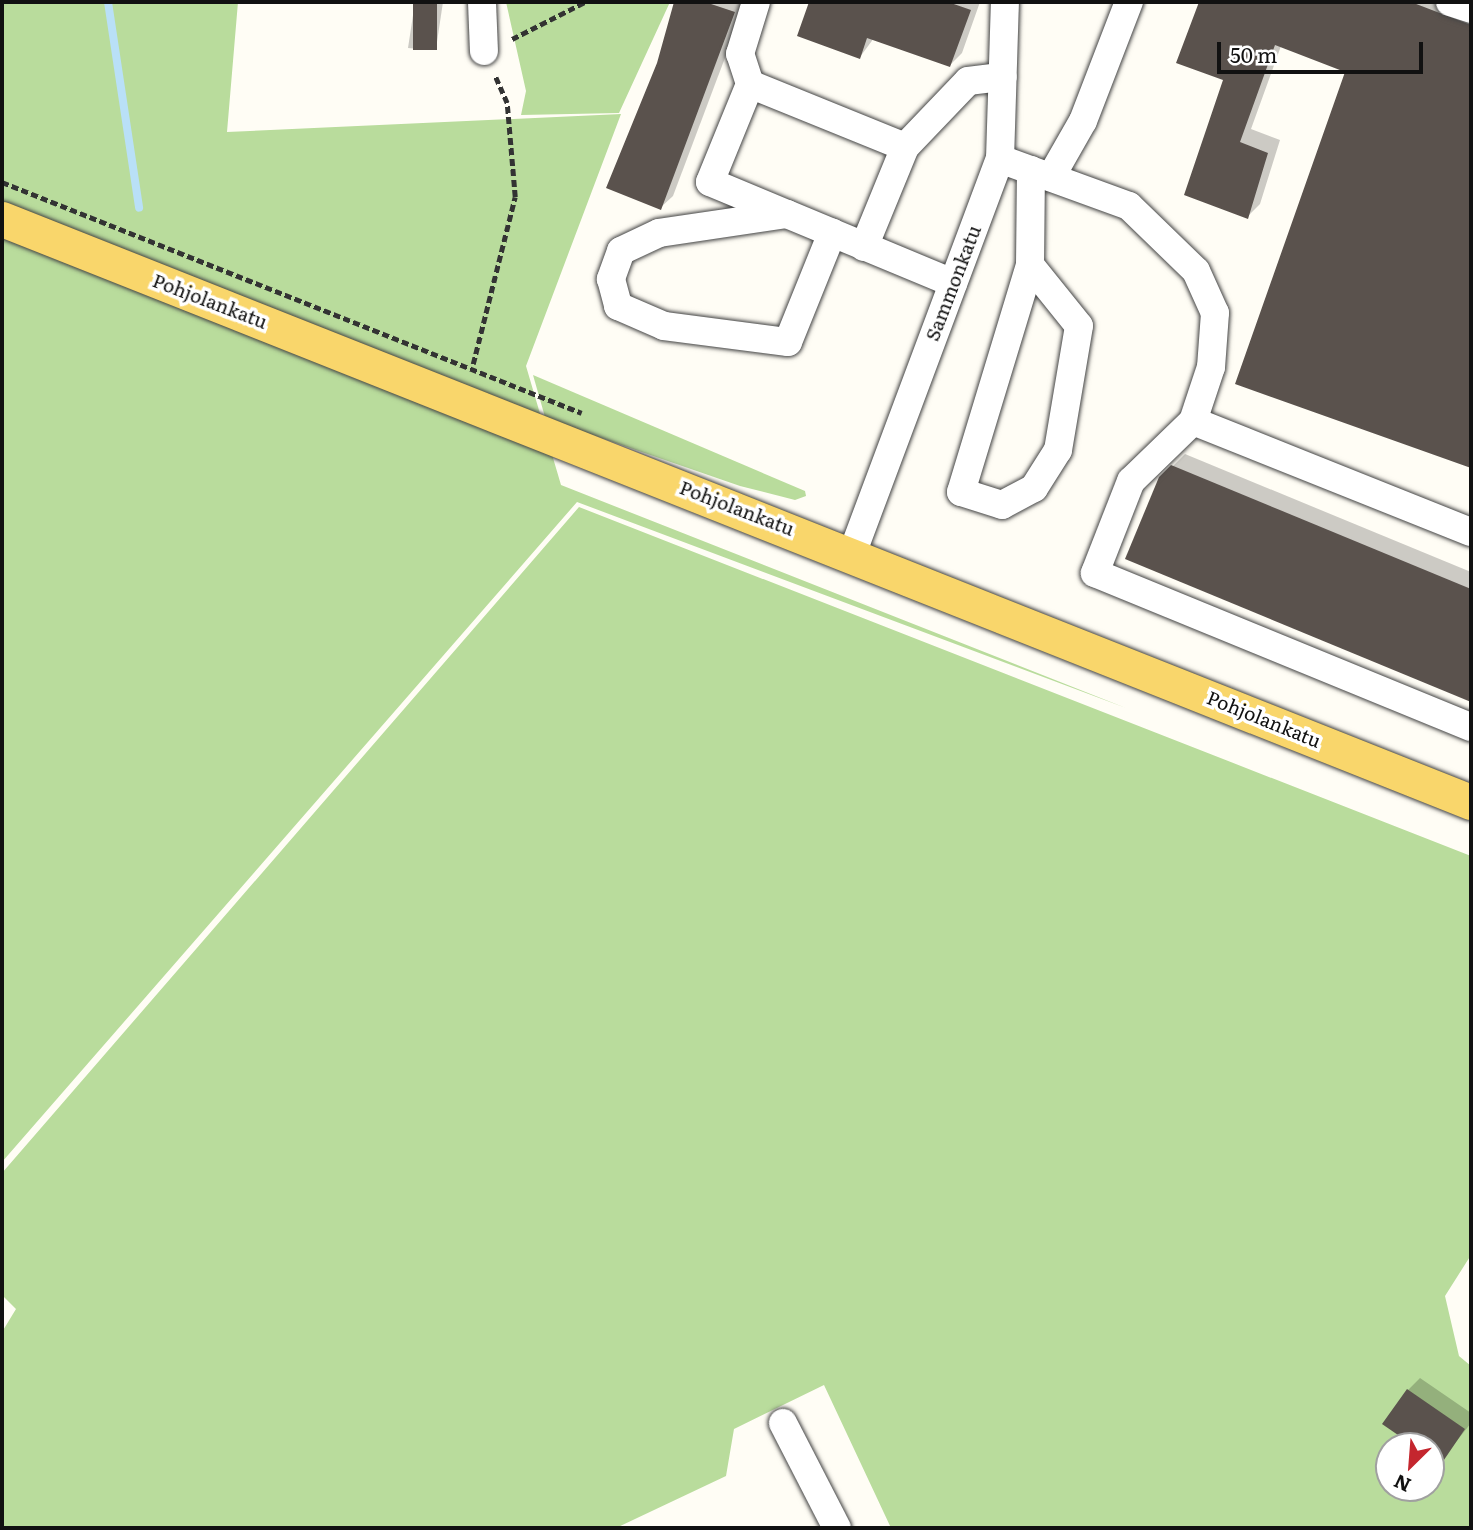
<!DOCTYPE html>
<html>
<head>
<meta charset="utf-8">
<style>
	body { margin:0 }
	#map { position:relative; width:1473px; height:1530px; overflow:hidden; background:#fffdf5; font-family:Literata,serif }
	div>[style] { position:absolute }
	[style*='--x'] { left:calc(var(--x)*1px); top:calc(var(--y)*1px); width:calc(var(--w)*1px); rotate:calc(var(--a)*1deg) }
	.forest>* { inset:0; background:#b9dc9c }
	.shadow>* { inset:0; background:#0003 }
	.stream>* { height:8px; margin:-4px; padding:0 4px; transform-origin:4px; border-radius:4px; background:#b9e0f7 }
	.building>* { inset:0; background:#5a524d; transform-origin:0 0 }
	.path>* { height:4.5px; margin-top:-2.25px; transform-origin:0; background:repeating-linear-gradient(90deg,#333 0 7px,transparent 0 10.5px) }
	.roads { filter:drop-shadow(0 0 2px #444) drop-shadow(0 0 2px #444) }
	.minor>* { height:28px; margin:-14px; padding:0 14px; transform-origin:14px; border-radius:14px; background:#fff }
	.major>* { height:35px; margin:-17.5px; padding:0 17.5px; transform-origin:17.5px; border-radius:17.5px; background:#f9d66b }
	span { translate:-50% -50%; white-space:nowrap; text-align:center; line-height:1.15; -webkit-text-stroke:7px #fff; paint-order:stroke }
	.street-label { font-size:19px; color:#111 }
	.frame { position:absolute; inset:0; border:4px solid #111; pointer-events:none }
	.north { position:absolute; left:1375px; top:1432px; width:70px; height:70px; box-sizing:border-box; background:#fff; border:2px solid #a0a0a0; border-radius:50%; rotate:205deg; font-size:19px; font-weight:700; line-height:28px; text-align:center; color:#111 }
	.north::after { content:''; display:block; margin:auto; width:24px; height:32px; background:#c4262e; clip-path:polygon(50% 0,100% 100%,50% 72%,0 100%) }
	.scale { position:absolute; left:1217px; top:42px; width:206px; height:32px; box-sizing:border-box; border:4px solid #111; border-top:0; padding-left:9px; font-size:21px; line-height:24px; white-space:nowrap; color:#111; -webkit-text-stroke:5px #fff; paint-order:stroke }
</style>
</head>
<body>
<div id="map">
	<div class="forest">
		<div style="clip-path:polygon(2px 2px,238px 2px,227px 132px,621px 114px,526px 366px,561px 485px,1126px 708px,577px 502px,2px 1162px)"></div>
		<div style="clip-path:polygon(506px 2px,670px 2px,619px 113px,521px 115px,526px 91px)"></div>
		<div style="clip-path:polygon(533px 375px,805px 491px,806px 496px,795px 500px,740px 486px,555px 422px,545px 417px)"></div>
		<div style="clip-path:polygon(evenodd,579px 507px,1471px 856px,1471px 1255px,1445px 1296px,1459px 1356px,1471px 1366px,1471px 1528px,891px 1528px,824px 1385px,734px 1429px,726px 1476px,616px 1528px,2px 1528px,2px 1332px,16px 1309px,2px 1295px,2px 1173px,579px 507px,1389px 1446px,1431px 1446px,1431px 1488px,1389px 1488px,1389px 1446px)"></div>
	</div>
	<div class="shadow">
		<div style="clip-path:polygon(415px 2px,443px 2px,437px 42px,429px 50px,408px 48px)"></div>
		<div style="clip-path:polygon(676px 2px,746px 2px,673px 196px,660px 208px,659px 63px)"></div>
		<div style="clip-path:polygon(811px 2px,980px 2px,962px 53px,950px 65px,874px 38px,860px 57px,799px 35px)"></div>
		<div style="clip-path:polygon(1201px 2px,1454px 2px,1471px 9px,1471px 466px,1237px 383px,1347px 71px,1281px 46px,1251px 129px,1280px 140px,1260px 204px,1247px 217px,1225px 79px,1178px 62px)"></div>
		<div style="clip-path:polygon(1185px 454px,1471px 572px,1471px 700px,1128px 558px,1161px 478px)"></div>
		<div style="clip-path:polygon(1420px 1378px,1471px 1413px,1471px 1423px,1440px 1462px,1431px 1456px,1431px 1446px,1417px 1446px,1408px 1390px)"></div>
	</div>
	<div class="stream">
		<div style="--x:108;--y:2;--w:208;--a:81.4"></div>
	</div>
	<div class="building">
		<div style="left:413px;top:2px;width:24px;height:48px"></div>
		<div style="clip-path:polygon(674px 2px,705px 2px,735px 12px,661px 210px,606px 188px,657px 63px)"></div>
		<div style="clip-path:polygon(809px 2px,948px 2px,971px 10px,950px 67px,867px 38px,860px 59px,797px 36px)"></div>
		<div style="clip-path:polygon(1199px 2px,1411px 2px,1471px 25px,1471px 468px,1235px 384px,1345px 72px,1275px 45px,1240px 142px,1268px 153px,1248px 219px,1184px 195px,1223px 80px,1176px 63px)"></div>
		<div style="clip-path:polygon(1171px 465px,1471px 589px,1471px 702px,1125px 559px,1159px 477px)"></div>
		<div style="clip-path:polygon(1407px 1389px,1465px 1429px,1431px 1479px,1431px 1446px,1414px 1446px,1382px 1424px)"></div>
	</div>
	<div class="path">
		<div style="--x:512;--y:39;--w:82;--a:-26.9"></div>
		<div style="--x:2;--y:182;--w:624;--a:21.72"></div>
		<div style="--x:473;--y:364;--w:172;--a:-75.9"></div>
		<div style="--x:515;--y:197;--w:94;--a:-94.9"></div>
		<div style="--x:507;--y:103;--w:30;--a:-114"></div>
	</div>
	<div class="roads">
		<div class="minor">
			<div style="--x:482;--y:2;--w:49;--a:87.7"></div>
			<div style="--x:1450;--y:2;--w:22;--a:18"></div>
			<div style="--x:750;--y:84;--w:32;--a:-108"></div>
			<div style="--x:740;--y:54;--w:54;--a:-72.9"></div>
			<div style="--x:905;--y:147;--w:91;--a:-46.3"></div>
			<div style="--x:968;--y:81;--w:35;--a:-7"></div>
			<div style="--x:1000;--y:159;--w:137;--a:20"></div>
			<div style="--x:1129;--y:206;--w:93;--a:44.1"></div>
			<div style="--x:1196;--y:271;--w:46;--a:65.7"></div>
			<div style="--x:1215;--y:313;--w:54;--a:94.2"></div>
			<div style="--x:1211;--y:367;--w:57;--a:108.4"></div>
			<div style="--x:1193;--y:421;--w:86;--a:135.9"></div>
			<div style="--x:1131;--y:481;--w:99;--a:111.4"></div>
			<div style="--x:1095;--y:573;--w:406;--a:22.3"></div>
			<div style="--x:1051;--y:177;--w:64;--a:-60.3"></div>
			<div style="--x:1083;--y:121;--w:128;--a:-68.9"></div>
			<div style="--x:787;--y:214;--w:129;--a:171.6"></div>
			<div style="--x:659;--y:233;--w:42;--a:154.7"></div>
			<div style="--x:621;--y:251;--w:30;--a:110"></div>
			<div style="--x:611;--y:279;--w:28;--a:75"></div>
			<div style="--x:618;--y:306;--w:50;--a:23.5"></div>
			<div style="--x:664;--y:326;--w:125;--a:7.4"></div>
			<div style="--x:788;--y:342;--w:118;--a:-68"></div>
			<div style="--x:864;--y:247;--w:108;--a:-67.7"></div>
			<div style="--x:905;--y:147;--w:167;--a:-157.9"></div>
			<div style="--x:750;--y:84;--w:106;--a:112.2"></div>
			<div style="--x:710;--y:182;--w:83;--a:22.6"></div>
			<div style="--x:787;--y:214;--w:180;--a:22.6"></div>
			<div style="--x:1030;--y:265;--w:78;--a:51.2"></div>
			<div style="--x:1079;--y:326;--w:126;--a:99.6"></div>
			<div style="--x:1058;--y:450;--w:45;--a:122.3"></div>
			<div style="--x:1034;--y:488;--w:36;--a:152"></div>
			<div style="--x:1002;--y:505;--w:43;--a:-162.4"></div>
			<div style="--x:961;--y:492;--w:237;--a:-73.1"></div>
			<div style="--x:1030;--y:265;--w:95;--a:-89.4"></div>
			<div style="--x:1193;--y:421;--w:299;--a:21.8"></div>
			<div style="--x:852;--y:554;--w:422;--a:-69.5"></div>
			<div style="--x:1000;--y:159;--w:157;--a:-88.2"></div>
			<div style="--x:783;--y:1423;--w:118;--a:62.8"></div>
		</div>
		<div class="major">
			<div style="--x:2;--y:219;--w:1580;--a:21.65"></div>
		</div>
	</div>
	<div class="street-label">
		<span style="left:953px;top:283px;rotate:-69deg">Sammonkatu</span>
		<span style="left:210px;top:301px;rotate:21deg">Pohjolankatu</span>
		<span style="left:737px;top:508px;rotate:21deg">Pohjolankatu</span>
		<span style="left:1264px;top:719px;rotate:22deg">Pohjolankatu</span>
	</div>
	<div class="frame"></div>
	<div class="north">N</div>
	<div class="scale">50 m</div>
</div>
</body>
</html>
